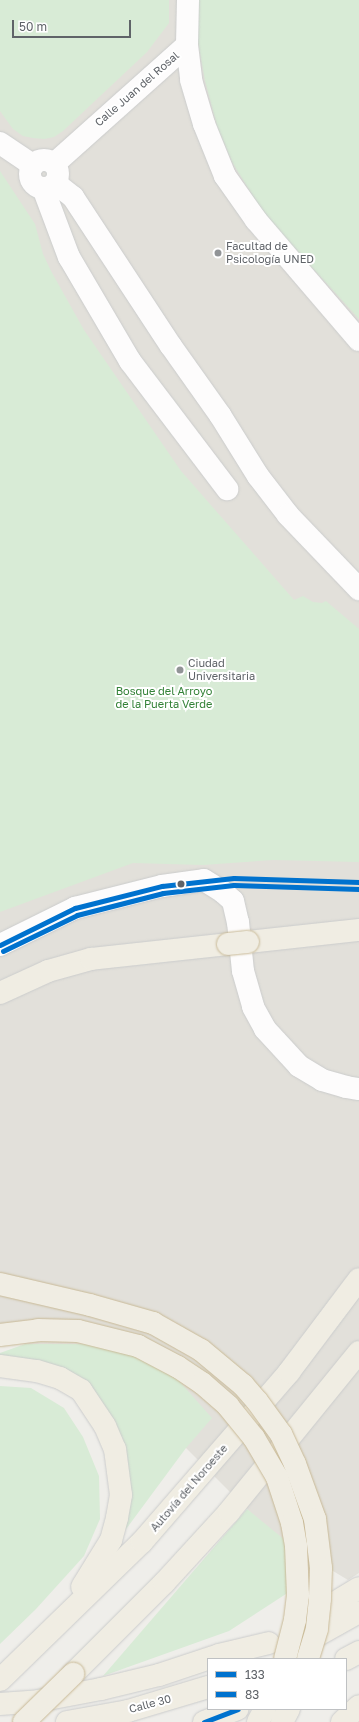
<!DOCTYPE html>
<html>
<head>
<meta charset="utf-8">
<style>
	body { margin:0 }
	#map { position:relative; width:359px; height:1722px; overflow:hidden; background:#efeeea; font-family:"Golos Text",sans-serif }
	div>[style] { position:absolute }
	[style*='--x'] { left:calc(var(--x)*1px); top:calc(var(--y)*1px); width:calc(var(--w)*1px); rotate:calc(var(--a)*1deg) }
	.education>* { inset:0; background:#e2e0da }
	.green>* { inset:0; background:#d8ebd6 }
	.roads { filter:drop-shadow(0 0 1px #cbcccc) drop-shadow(0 0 1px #cbcccc) }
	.minor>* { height:22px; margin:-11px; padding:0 11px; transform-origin:11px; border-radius:11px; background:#fdfcfc }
	.minor>.ring { margin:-11px; padding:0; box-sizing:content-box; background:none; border:22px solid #fdfcfc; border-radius:50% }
	.highway>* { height:22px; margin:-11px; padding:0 11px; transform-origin:11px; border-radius:11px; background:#f0ede3 }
	.bridges { filter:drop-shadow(0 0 1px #c8b996) drop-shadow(0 0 1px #c8b996) }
	.highway-bridge>* { height:22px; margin:-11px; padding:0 11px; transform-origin:11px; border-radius:11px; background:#f0ede3 }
	.bus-1>* { height:5px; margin:-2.5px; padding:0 2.5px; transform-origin:2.5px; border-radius:2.5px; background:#0072ce }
	.bus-2>* { height:5px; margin:-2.5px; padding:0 2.5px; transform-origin:2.5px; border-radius:2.5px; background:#0072ce }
	.dots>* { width:11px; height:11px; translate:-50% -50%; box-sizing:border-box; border:2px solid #fff; border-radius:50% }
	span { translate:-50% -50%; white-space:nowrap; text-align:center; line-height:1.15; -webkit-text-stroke:4px #fff; paint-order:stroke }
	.street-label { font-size:11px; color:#5f6368 }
	.poi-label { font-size:11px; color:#5f6368 }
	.left { translate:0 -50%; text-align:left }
	.park-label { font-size:11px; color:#348238 }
	.legend { position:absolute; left:207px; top:1658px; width:140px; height:52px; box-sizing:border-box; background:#fff; border:1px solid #bfc1c3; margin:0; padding:5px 7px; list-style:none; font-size:12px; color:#5f6368 }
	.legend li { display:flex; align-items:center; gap:8px; height:20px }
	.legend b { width:20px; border:1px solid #bfc1c3 }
	.scale { position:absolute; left:12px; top:20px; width:119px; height:18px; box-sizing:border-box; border:2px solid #5f6368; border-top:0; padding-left:5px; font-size:12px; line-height:14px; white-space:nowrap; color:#5f6368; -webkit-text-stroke:3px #fff; paint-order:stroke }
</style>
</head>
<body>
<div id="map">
	<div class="education">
		<div style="clip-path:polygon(0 0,359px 0,359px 1573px,348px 1580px,273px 1535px,108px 1370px,25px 1344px,0 1340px)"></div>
	</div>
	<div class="green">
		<div style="clip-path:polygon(0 0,169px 0,169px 23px,147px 52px,63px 131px,54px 137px,44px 139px,33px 138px,23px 136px,13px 129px,0 111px)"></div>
		<div style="clip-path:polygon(197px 0,359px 0,359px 319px,265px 216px,232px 162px,217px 126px,205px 81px,198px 42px)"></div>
		<div style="clip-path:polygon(0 171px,35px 224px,43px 254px,51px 271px,84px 330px,181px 471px,294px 600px,303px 596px,313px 602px,322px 603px,326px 601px,359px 629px,359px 862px,273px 860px,203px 865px,133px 863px,0 912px)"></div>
		<div style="clip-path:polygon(25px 1344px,106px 1344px,172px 1373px,212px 1418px,186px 1448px,118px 1540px,102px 1405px,43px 1371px,0 1368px,0 1353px)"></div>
		<div style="clip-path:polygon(0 1386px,31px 1388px,64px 1408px,83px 1437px,99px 1476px,100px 1519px,84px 1556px,36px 1609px,0 1644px)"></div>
		<div style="clip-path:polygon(247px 1509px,291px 1545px,289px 1592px,229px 1631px,103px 1676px)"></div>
	</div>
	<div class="roads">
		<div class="minor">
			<div style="--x:188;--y:0;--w:45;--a:91.3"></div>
			<div style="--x:187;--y:45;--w:35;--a:83"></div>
			<div style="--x:191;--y:80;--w:46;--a:73.5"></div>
			<div style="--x:204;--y:124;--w:56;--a:68"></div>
			<div style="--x:225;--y:176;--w:54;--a:54.8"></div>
			<div style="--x:256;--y:220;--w:158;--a:49.4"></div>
			<div style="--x:0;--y:143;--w:40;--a:34"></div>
			<div class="ring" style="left:30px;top:160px;width:6px;height:6px"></div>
			<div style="--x:54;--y:164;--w:178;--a:-41.8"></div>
			<div style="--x:55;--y:183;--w:23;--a:38"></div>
			<div style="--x:73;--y:197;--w:178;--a:56.7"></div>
			<div style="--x:171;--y:346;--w:85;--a:54.6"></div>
			<div style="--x:220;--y:415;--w:72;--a:58.1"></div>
			<div style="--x:258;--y:476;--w:49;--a:52.4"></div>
			<div style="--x:288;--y:515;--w:103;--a:46.2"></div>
			<div style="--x:43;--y:188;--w:74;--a:69.4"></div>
			<div style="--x:69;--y:257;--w:121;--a:59.6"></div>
			<div style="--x:130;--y:361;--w:161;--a:52.8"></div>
			<div style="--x:0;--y:945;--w:84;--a:-26.3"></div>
			<div style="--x:75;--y:908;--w:90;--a:-14.2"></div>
			<div style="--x:162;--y:886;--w:42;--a:-8.1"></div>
			<div style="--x:204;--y:880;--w:22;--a:32"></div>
			<div style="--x:223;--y:892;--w:13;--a:42"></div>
			<div style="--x:233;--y:901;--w:22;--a:77"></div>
			<div style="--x:238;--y:922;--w:49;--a:84.2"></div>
			<div style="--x:243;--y:971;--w:37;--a:74"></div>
			<div style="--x:253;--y:1007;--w:25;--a:61"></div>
			<div style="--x:265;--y:1029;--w:50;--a:47.4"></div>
			<div style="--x:299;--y:1066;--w:27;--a:31"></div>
			<div style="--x:322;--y:1080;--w:25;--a:16"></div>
			<div style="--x:346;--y:1087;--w:13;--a:9"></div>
		</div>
		<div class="highway">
			<div style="--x:248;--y:942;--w:112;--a:-6.2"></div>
			<div style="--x:0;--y:993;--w:53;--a:-24.6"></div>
			<div style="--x:48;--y:971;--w:45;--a:-15.6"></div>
			<div style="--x:91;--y:959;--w:138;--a:-6.2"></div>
			<div style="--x:0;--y:1366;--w:37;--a:8"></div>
			<div style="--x:37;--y:1371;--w:24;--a:17"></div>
			<div style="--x:60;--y:1378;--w:24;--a:30"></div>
			<div style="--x:81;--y:1390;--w:43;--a:56.3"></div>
			<div style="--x:105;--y:1426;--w:25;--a:67"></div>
			<div style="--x:115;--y:1449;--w:46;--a:82.6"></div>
			<div style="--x:121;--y:1495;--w:23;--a:100"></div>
			<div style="--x:117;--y:1518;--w:23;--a:105"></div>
			<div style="--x:111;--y:1540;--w:55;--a:121.7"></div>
			<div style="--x:305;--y:1621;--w:63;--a:-31.4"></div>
			<div style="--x:302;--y:1644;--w:65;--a:-29.3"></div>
			<div style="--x:346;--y:1659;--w:15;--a:-28"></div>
			<div style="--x:73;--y:1674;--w:129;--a:-45"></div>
			<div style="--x:164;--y:1583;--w:96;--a:-47.5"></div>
			<div style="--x:229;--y:1512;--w:206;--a:-50.9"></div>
			<div style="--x:0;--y:1680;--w:198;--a:-44.2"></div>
			<div style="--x:142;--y:1542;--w:225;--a:-49.1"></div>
			<div style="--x:289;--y:1372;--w:116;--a:-53"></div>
			<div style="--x:0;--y:1704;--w:32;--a:-4"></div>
			<div style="--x:32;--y:1702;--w:70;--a:-10.7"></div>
			<div style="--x:101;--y:1689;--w:60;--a:-13.6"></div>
			<div style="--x:159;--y:1675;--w:63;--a:-18.4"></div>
			<div style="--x:219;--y:1655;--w:51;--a:-13.5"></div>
			<div style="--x:67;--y:1722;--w:62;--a:-10.2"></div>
			<div style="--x:128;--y:1711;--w:84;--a:-16.7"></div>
			<div style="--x:204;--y:1722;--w:36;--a:-21"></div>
			<div style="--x:258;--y:1722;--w:15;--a:-62"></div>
			<div style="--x:282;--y:1722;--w:15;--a:-62"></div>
			<div style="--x:342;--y:1722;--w:23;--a:-43"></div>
		</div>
	</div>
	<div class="bridges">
		<div class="highway-bridge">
			<div style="--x:228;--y:944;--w:20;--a:-6"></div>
			<div style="--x:0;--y:1284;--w:92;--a:13.1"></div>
			<div style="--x:90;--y:1305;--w:66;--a:15.9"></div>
			<div style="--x:153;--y:1323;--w:55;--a:29.4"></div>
			<div style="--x:201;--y:1350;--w:55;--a:39.8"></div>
			<div style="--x:243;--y:1385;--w:21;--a:49"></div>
			<div style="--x:257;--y:1401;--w:41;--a:54"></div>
			<div style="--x:281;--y:1434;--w:33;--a:65"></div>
			<div style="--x:295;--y:1464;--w:59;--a:70"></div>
			<div style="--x:315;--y:1519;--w:49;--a:83"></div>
			<div style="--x:321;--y:1568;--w:31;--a:92"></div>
			<div style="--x:320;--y:1599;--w:30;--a:96"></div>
			<div style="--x:317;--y:1629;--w:31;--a:107"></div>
			<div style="--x:0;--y:1335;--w:38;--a:-7"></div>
			<div style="--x:38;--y:1330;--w:40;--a:1.4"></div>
			<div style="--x:78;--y:1331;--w:62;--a:14"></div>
			<div style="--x:138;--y:1346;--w:45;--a:27.7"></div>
			<div style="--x:178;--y:1367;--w:29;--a:34"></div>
			<div style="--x:202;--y:1383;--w:35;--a:41"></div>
			<div style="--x:228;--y:1406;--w:41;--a:50.9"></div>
			<div style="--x:254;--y:1438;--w:45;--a:59.5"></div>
			<div style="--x:277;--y:1477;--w:48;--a:71.9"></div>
			<div style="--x:292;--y:1523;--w:23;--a:80"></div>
			<div style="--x:296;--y:1546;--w:49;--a:87.7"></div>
			<div style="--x:298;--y:1595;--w:25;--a:97"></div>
			<div style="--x:295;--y:1620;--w:40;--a:104.4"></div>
			<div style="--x:24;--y:1722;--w:69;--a:-44.4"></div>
		</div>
	</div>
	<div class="bus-1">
		<div style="--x:0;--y:945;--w:84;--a:-26.3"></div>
		<div style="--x:75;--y:908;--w:90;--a:-14.2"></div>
		<div style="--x:162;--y:886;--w:72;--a:-6.3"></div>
		<div style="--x:234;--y:878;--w:125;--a:1.8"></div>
		<div style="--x:204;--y:1722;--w:36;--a:-21"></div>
	</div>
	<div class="bus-2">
		<div style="--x:3;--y:951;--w:82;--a:-25.9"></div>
		<div style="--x:77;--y:915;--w:89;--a:-14.3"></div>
		<div style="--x:163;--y:893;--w:71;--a:-6.4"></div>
		<div style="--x:234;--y:885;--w:125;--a:1.8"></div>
	</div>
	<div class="dots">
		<div style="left:218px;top:253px;background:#919496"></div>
		<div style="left:180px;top:670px;background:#919496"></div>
		<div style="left:181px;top:884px;background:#5f6368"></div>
	</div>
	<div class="street-label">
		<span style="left:137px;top:89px;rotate:-41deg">Calle Juan del Rosal</span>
		<span style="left:189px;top:1488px;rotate:-49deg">Autovía del Noroeste</span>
		<span style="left:150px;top:1704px;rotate:-15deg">Calle 30</span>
	</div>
	<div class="poi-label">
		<span class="left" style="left:226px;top:253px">Facultad de<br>Psicología UNED</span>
		<span class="left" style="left:188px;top:670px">Ciudad<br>Universitaria</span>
	</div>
	<div class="park-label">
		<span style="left:164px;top:698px">Bosque del Arroyo<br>de la Puerta Verde</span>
	</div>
	<ul class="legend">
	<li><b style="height:5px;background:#0072ce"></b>133</li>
	<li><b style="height:5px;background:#0072ce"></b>83</li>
	</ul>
	<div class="scale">50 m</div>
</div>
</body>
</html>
